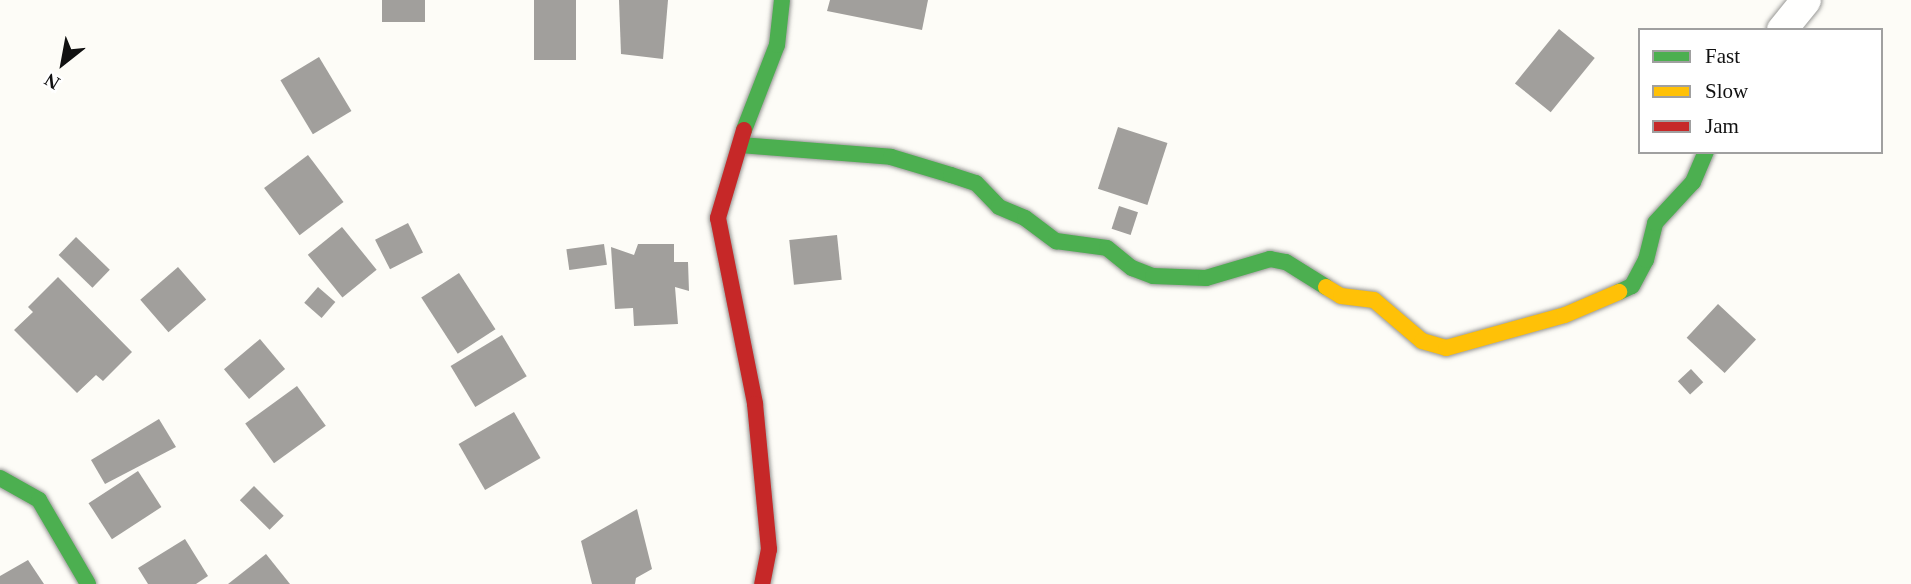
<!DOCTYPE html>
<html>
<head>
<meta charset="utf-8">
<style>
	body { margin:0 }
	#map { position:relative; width:1911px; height:584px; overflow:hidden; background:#fdfcf7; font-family:Georgia,serif }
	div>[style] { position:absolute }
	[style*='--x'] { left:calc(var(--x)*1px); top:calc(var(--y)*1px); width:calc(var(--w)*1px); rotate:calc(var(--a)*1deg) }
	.building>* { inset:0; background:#a19f9c; transform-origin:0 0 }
	.roads { filter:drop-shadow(0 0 2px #979795) drop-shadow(0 0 2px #979795) }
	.street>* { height:30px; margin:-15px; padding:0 15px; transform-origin:15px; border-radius:15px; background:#fffffe }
	.fast>* { height:16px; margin:-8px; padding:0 8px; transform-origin:8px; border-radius:8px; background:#4caf50 }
	.slow>* { height:16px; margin:-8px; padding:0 8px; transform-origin:8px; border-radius:8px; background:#ffc107 }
	.jam>* { height:16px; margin:-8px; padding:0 8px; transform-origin:8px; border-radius:8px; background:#c62828 }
	span { translate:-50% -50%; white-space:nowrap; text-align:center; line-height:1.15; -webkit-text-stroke:7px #fff; paint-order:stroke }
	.legend { position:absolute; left:1638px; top:28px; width:245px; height:126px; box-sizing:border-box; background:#fff; border:2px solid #a0a0a0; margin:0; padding:9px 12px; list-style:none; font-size:21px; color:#111 }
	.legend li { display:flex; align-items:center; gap:14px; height:35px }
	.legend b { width:35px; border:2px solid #a0a0a0 }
	.north { position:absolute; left:28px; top:28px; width:70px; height:70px; -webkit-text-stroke:5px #fff; paint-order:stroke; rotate:211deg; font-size:19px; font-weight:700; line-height:28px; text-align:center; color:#111 }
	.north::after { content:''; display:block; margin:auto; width:24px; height:32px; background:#111; clip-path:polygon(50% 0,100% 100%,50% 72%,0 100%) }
</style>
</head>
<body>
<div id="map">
	<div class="building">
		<div style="left:382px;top:0;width:43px;height:22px"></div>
		<div style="left:534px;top:0;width:42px;height:60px"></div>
		<div style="clip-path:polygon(619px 0,668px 0,663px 59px,621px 54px)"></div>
		<div style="clip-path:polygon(830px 0,928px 0,922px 30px,827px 11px)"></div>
		<div style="left:1559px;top:29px;width:46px;height:70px;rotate:39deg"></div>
		<div style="left:319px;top:57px;width:63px;height:45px;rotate:59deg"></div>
		<div style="left:1118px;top:127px;width:52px;height:65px;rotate:18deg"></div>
		<div style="left:308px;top:155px;width:59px;height:55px;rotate:53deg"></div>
		<div style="left:1119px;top:206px;width:20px;height:24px;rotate:18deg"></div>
		<div style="left:408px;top:223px;width:33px;height:37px;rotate:63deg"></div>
		<div style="left:342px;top:227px;width:55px;height:44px;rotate:51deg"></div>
		<div style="left:837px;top:235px;width:45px;height:48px;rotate:84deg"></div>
		<div style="left:76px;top:237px;width:47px;height:25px;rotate:44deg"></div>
		<div style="left:604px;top:244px;width:21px;height:38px;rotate:82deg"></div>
		<div style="clip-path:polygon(638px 244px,674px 244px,674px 262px,688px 262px,689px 291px,675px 287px,678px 324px,634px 326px,633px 308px,615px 309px,611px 247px,634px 255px)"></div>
		<div style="left:178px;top:267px;width:43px;height:50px;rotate:49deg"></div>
		<div style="left:459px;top:273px;width:67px;height:45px;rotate:57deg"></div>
		<div style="clip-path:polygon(58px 277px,132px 352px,103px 381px,96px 375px,77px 393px,14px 330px,33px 312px,28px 307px)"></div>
		<div style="left:318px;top:287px;width:23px;height:21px;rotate:41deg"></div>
		<div style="left:1718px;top:304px;width:52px;height:46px;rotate:43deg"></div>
		<div style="left:502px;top:335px;width:48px;height:60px;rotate:59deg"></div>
		<div style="left:260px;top:339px;width:39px;height:47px;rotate:50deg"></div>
		<div style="left:1691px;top:369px;width:18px;height:18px;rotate:47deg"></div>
		<div style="left:297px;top:386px;width:49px;height:64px;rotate:54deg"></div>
		<div style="left:514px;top:412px;width:53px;height:64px;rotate:60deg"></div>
		<div style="clip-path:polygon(159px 419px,176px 447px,105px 484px,91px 460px)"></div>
		<div style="left:138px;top:471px;width:43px;height:59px;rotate:57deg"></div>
		<div style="left:254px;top:486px;width:42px;height:20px;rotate:45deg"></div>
		<div style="clip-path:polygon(637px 509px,652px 569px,636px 578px,635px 584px,592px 584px,581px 541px)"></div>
		<div style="clip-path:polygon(185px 539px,208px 576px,196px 584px,148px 584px,138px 568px)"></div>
		<div style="clip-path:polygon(266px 554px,290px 584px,228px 584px)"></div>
		<div style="clip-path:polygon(28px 560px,44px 584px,0 584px,0 576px)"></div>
	</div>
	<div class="roads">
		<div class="street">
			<div style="--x:1782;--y:30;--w:38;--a:-51"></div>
		</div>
		<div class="fast">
			<div style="--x:744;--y:130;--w:91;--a:-68.8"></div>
			<div style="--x:777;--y:45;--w:45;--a:-83.7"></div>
			<div style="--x:740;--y:145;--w:151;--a:4.5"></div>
			<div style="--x:891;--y:157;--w:63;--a:16.7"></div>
			<div style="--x:951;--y:175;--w:26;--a:18"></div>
			<div style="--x:976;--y:183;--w:33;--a:46"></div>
			<div style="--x:999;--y:207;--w:28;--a:23"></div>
			<div style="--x:1025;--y:218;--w:39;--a:37"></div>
			<div style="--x:1056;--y:241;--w:51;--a:7.8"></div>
			<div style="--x:1107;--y:248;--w:32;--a:39"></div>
			<div style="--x:1132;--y:268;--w:22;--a:21"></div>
			<div style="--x:1153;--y:276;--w:53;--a:2.2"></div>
			<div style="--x:1206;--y:278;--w:67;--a:-16.5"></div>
			<div style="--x:1270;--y:259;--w:16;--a:11"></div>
			<div style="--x:1286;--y:262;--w:47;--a:32"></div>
			<div style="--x:1619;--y:292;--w:14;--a:-25"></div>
			<div style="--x:1632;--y:286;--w:30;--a:-62"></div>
			<div style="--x:1646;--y:260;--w:38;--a:-76"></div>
			<div style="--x:1655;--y:223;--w:56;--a:-47.2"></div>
			<div style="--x:1693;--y:182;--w:33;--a:-67"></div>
			<div style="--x:0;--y:478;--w:45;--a:29.4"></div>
			<div style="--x:39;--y:500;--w:97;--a:59.7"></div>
		</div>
		<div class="slow">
			<div style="--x:1326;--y:287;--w:17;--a:31"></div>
			<div style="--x:1341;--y:296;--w:33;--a:7"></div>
			<div style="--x:1374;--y:300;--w:63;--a:40.5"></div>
			<div style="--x:1422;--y:341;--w:25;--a:16"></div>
			<div style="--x:1446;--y:348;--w:123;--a:-15.5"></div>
			<div style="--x:1565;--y:315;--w:59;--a:-23.1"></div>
		</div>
		<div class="jam">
			<div style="--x:744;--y:130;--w:92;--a:106.5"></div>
			<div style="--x:718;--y:218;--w:190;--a:78.7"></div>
			<div style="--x:755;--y:404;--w:146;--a:84.5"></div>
			<div style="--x:769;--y:549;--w:36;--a:101"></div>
		</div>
	</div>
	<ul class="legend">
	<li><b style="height:9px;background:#4caf50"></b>Fast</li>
	<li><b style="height:9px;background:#ffc107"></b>Slow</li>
	<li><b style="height:9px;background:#c62828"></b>Jam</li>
	</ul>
	<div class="north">N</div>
</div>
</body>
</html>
